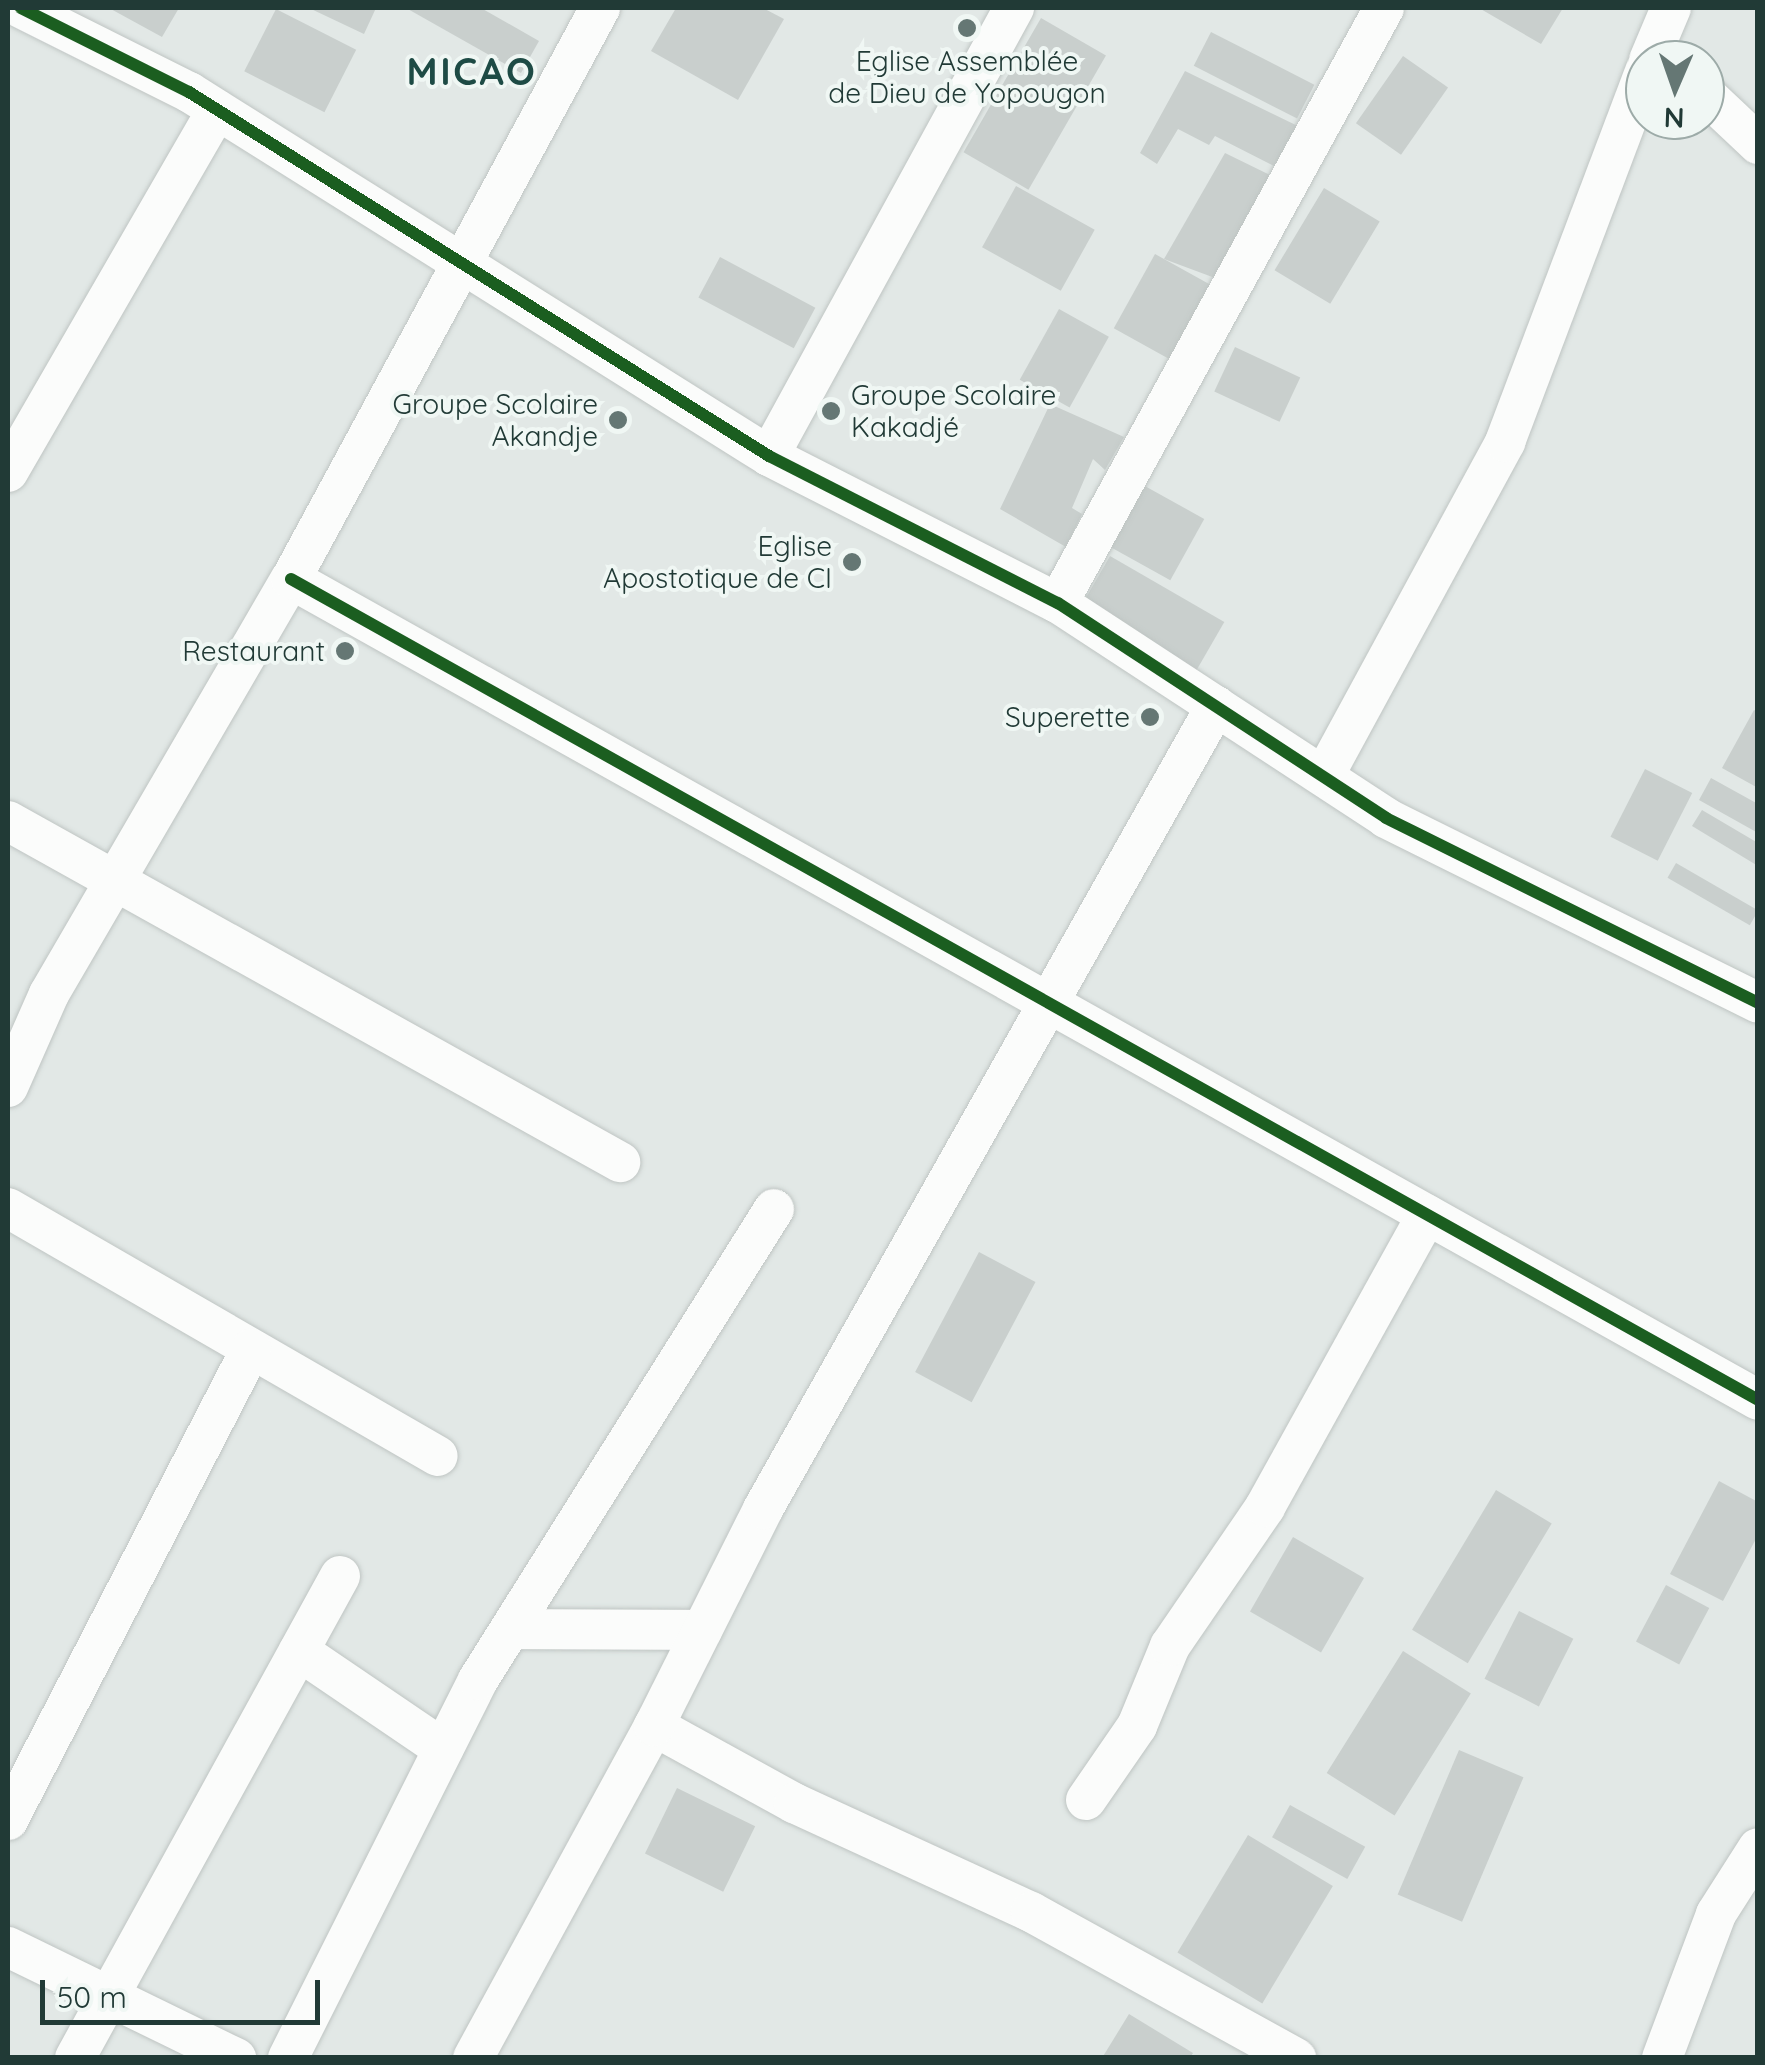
<!DOCTYPE html>
<html>
<head>
<meta charset="utf-8">
<style>
	body { margin:0 }
	#map { position:relative; width:1765px; height:2065px; overflow:hidden; background:#e2e8e6; font-family:Quicksand,sans-serif }
	div>[style] { position:absolute }
	[style*='--x'] { left:calc(var(--x)*1px); top:calc(var(--y)*1px); width:calc(var(--w)*1px); rotate:calc(var(--a)*1deg) }
	.building>* { inset:0; background:#c9cfcd; transform-origin:0 0 }
	.roads { filter:drop-shadow(0 0 2px #bfc5c3) drop-shadow(0 0 2px #bfc5c3) }
	.street>* { height:40px; margin:-20px; padding:0 20px; transform-origin:20px; border-radius:20px; background:#fbfcfb }
	.cycleway>* { height:12px; margin:-6px; padding:0 6px; transform-origin:6px; border-radius:6px; background:#1b5e20 }
	.dots>* { width:28px; height:28px; translate:-50% -50%; box-sizing:border-box; border:5px solid #f0f7f4; border-radius:50% }
	span { translate:-50% -50%; white-space:nowrap; text-align:center; line-height:1.15; -webkit-text-stroke:8px #f0f7f4; paint-order:stroke }
	.poi-label { font-size:28px; color:#213a36 }
	.left { translate:0 -50%; text-align:left }
	.right { translate:-100% -50%; text-align:right }
	.district-label { font-size:38px; color:#1e4b45; font-weight:700; letter-spacing:2.5px }
	.frame { position:absolute; inset:0; border:10px solid #213a36; pointer-events:none }
	.north { position:absolute; left:1625px; top:40px; width:100px; height:100px; box-sizing:border-box; background:#f0f7f4; border:2px solid #9daba8; border-radius:50%; rotate:182deg; font-size:28px; font-weight:700; line-height:40px; text-align:center; color:#213a36 }
	.north::after { content:''; display:block; margin:auto; width:35px; height:45px; background:#657774; clip-path:polygon(50% 0,100% 100%,50% 72%,0 100%) }
	.scale { position:absolute; left:40px; top:1980px; width:280px; height:45px; box-sizing:border-box; border:5px solid #213a36; border-top:0; padding-left:12px; font-size:30px; line-height:35px; white-space:nowrap; color:#213a36; -webkit-text-stroke:8px #f0f7f4; paint-order:stroke }
</style>
</head>
<body>
<div id="map">
	<div class="building">
		<div style="clip-path:polygon(109px 8px,179px 8px,162px 37px)"></div>
		<div style="clip-path:polygon(309px 8px,376px 8px,364px 34px)"></div>
		<div style="clip-path:polygon(406px 8px,481px 8px,539px 41px,521px 73px)"></div>
		<div style="clip-path:polygon(676px 8px,763px 8px,784px 19px,738px 100px,651px 51px)"></div>
		<div style="clip-path:polygon(1479px 8px,1563px 8px,1541px 44px)"></div>
		<div style="left:276px;top:9px;width:90px;height:70px;rotate:27deg"></div>
		<div style="left:1041px;top:18px;width:75px;height:155px;rotate:30deg"></div>
		<div style="left:1211px;top:32px;width:116px;height:38px;rotate:27deg"></div>
		<div style="left:1403px;top:56px;width:55px;height:82px;rotate:35deg"></div>
		<div style="clip-path:polygon(1185px 71px,1306px 130px,1282px 170px,1215px 136px,1209px 145px,1178px 129px,1157px 164px,1140px 153px)"></div>
		<div style="clip-path:polygon(1225px 153px,1278px 179px,1223px 281px,1164px 259px)"></div>
		<div style="left:1016px;top:186px;width:90px;height:70px;rotate:29deg"></div>
		<div style="left:1324px;top:188px;width:65px;height:96px;rotate:31deg"></div>
		<div style="left:1155px;top:254px;width:68px;height:85px;rotate:29deg"></div>
		<div style="left:720px;top:257px;width:108px;height:46px;rotate:28deg"></div>
		<div style="left:1059px;top:309px;width:57px;height:81px;rotate:29deg"></div>
		<div style="left:1235px;top:347px;width:72px;height:49px;rotate:25deg"></div>
		<div style="clip-path:polygon(1050px 404px,1124px 437px,1105px 470px,1093px 459px,1072px 508px,1082px 514px,1066px 547px,1000px 509px)"></div>
		<div style="left:1143px;top:485px;width:70px;height:70px;rotate:29deg"></div>
		<div style="left:1110px;top:556px;width:132px;height:58px;rotate:30deg"></div>
		<div style="clip-path:polygon(1754px 710px,1758px 712px,1758px 788px,1722px 768px)"></div>
		<div style="left:1645px;top:769px;width:53px;height:76px;rotate:27deg"></div>
		<div style="clip-path:polygon(1711px 778px,1758px 804px,1758px 833px,1699px 800px)"></div>
		<div style="clip-path:polygon(1702px 810px,1758px 843px,1758px 866px,1692px 826px)"></div>
		<div style="left:1676px;top:863px;width:95px;height:17px;rotate:30deg"></div>
		<div style="left:979px;top:1252px;width:64px;height:136px;rotate:28deg"></div>
		<div style="clip-path:polygon(1719px 1481px,1758px 1502px,1758px 1535px,1723px 1601px,1670px 1574px)"></div>
		<div style="left:1496px;top:1490px;width:65px;height:163px;rotate:31deg"></div>
		<div style="left:1293px;top:1537px;width:82px;height:86px;rotate:30deg"></div>
		<div style="left:1666px;top:1585px;width:49px;height:64px;rotate:28deg"></div>
		<div style="left:1519px;top:1611px;width:61px;height:76px;rotate:27deg"></div>
		<div style="left:1403px;top:1651px;width:80px;height:144px;rotate:32deg"></div>
		<div style="left:1459px;top:1750px;width:70px;height:157px;rotate:23deg"></div>
		<div style="left:677px;top:1788px;width:87px;height:73px;rotate:26deg"></div>
		<div style="left:1290px;top:1805px;width:86px;height:37px;rotate:29deg"></div>
		<div style="left:1248px;top:1835px;width:99px;height:137px;rotate:31deg"></div>
		<div style="clip-path:polygon(1129px 2014px,1193px 2053px,1190px 2058px,1102px 2058px)"></div>
	</div>
	<div class="roads">
		<div class="street">
			<div style="--x:21;--y:8;--w:188;--a:26.6"></div>
			<div style="--x:189;--y:92;--w:685;--a:32.11"></div>
			<div style="--x:769;--y:456;--w:324;--a:27"></div>
			<div style="--x:1058;--y:603;--w:392;--a:33.2"></div>
			<div style="--x:1386;--y:818;--w:415;--a:26.4"></div>
			<div style="--x:1649;--y:60;--w:56;--a:-67.1"></div>
			<div style="--x:1705;--y:94;--w:73;--a:43.3"></div>
			<div style="--x:769;--y:456;--w:511;--a:-61.33"></div>
			<div style="--x:8;--y:472;--w:418;--a:-60"></div>
			<div style="--x:291;--y:579;--w:1681;--a:29.23"></div>
			<div style="--x:1058;--y:603;--w:678;--a:-61.28"></div>
			<div style="--x:1325;--y:774;--w:378;--a:-61.5"></div>
			<div style="--x:1505;--y:442;--w:397;--a:-69.3"></div>
			<div style="--x:8;--y:821;--w:701;--a:29.13"></div>
			<div style="--x:8;--y:1087;--w:102;--a:-66.2"></div>
			<div style="--x:49;--y:994;--w:480;--a:-59.8"></div>
			<div style="--x:291;--y:579;--w:649;--a:-61.58"></div>
			<div style="--x:8;--y:1208;--w:496;--a:30"></div>
			<div style="--x:511;--y:1629;--w:191;--a:0.3"></div>
			<div style="--x:299;--y:1651;--w:174;--a:34.2"></div>
			<div style="--x:654;--y:1726;--w:160;--a:28.8"></div>
			<div style="--x:794;--y:1803;--w:261;--a:24.7"></div>
			<div style="--x:1031;--y:1912;--w:303;--a:28.9"></div>
			<div style="--x:1086;--y:1800;--w:90;--a:-55.4"></div>
			<div style="--x:1137;--y:1726;--w:87;--a:-67.6"></div>
			<div style="--x:1170;--y:1646;--w:168;--a:-55.6"></div>
			<div style="--x:1265;--y:1507;--w:334;--a:-61"></div>
			<div style="--x:8;--y:1820;--w:530;--a:-62.71"></div>
			<div style="--x:8;--y:1947;--w:254;--a:26"></div>
			<div style="--x:75;--y:2058;--w:550;--a:-61.2"></div>
			<div style="--x:288;--y:2058;--w:423;--a:-63.3"></div>
			<div style="--x:478;--y:1680;--w:556;--a:-57.85"></div>
			<div style="--x:473;--y:2058;--w:378;--a:-61.4"></div>
			<div style="--x:654;--y:1726;--w:243;--a:-63.3"></div>
			<div style="--x:763;--y:1509;--w:922;--a:-60.57"></div>
			<div style="--x:1662;--y:2058;--w:154;--a:-69.4"></div>
			<div style="--x:1716;--y:1914;--w:78;--a:-57.5"></div>
		</div>
	</div>
	<div class="cycleway">
		<div style="--x:21;--y:8;--w:188;--a:26.6"></div>
		<div style="--x:189;--y:92;--w:685;--a:32.11"></div>
		<div style="--x:769;--y:456;--w:324;--a:27"></div>
		<div style="--x:1058;--y:603;--w:392;--a:33.2"></div>
		<div style="--x:1386;--y:818;--w:415;--a:26.4"></div>
		<div style="--x:291;--y:579;--w:1681;--a:29.23"></div>
	</div>
	<div class="dots">
		<div style="left:967px;top:28px;background:#657774"></div>
		<div style="left:831px;top:411px;background:#657774"></div>
		<div style="left:618px;top:420px;background:#657774"></div>
		<div style="left:852px;top:562px;background:#657774"></div>
		<div style="left:345px;top:651px;background:#657774"></div>
		<div style="left:1150px;top:717px;background:#657774"></div>
	</div>
	<div class="poi-label">
		<span style="left:967px;top:77px">Eglise Assemblée<br>de Dieu de Yopougon</span>
		<span class="left" style="left:851px;top:411px">Groupe Scolaire<br>Kakadjé</span>
		<span class="right" style="left:598px;top:420px">Groupe Scolaire<br>Akandje</span>
		<span class="right" style="left:832px;top:562px">Eglise<br>Apostotique de CI</span>
		<span class="right" style="left:325px;top:651px">Restaurant</span>
		<span class="right" style="left:1130px;top:717px">Superette</span>
	</div>
	<div class="district-label">
		<span style="left:472px;top:72px">MICAO</span>
	</div>
	<div class="frame"></div>
	<div class="north">N</div>
	<div class="scale">50 m</div>
</div>
</body>
</html>
